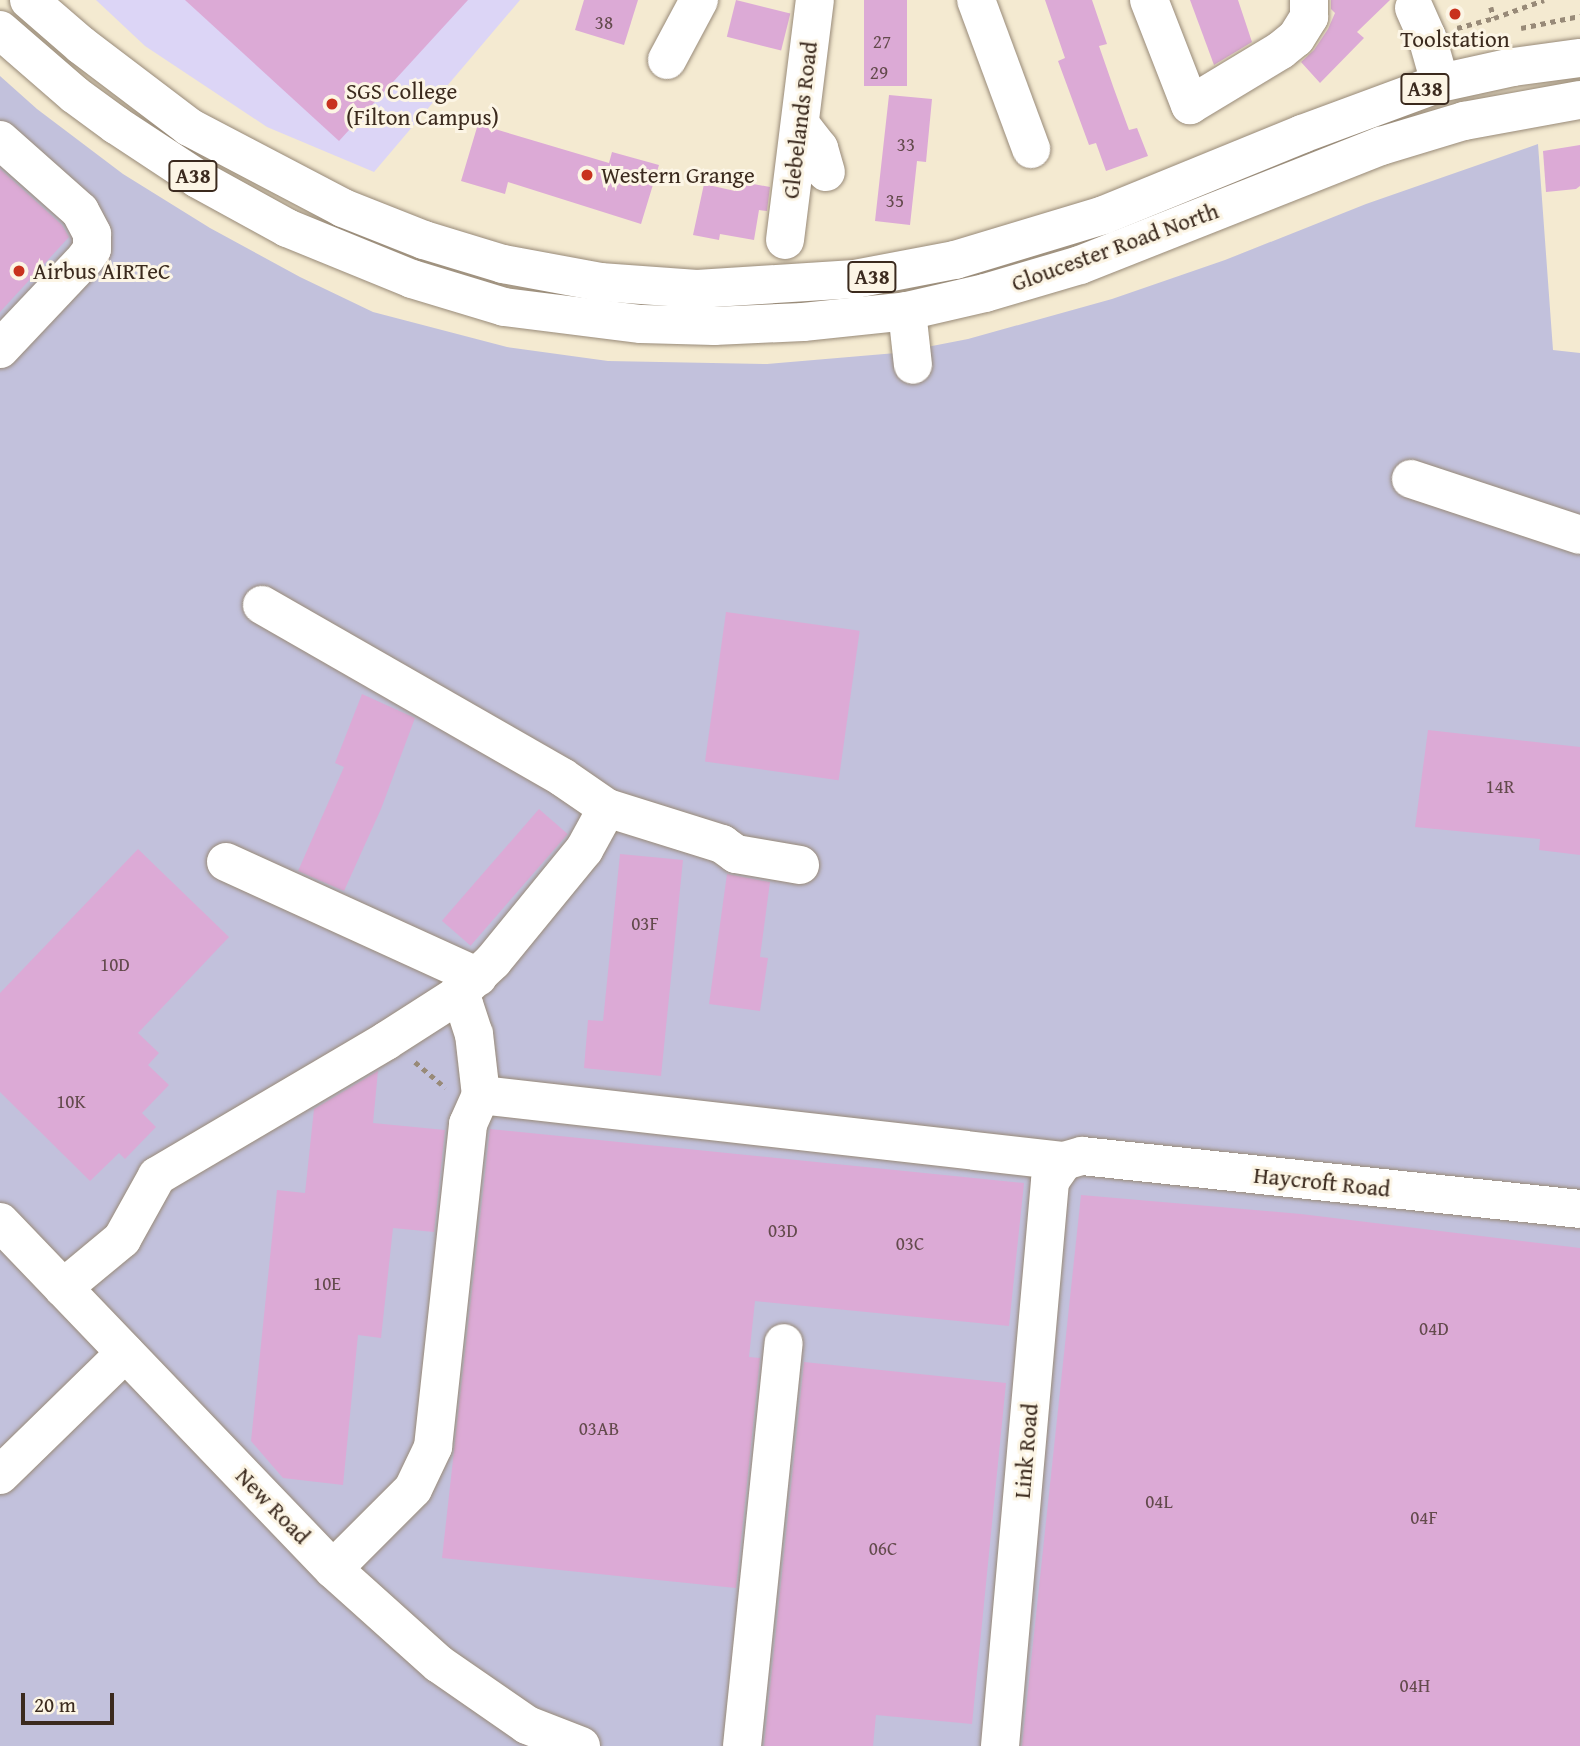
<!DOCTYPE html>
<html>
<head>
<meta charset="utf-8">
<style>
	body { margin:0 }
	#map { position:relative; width:1580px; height:1746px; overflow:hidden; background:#f4ead1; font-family:"Gentium Book Plus",serif }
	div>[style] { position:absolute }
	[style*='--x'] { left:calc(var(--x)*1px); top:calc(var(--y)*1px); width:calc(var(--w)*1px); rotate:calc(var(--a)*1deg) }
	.built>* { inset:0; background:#dcd5f6 }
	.industrial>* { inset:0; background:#c2c1dc }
	.building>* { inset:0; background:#dcaad6; transform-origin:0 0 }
	.path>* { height:4.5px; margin-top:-2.25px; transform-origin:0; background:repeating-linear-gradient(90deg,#988a78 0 5px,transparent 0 10px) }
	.roads { filter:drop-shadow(0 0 2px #988a78) drop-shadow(0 0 2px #988a78) }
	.minor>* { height:38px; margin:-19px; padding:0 19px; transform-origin:19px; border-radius:19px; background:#fff }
	.major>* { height:38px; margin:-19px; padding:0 19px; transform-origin:19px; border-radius:19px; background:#fff }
	.dots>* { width:19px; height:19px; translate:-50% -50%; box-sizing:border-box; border:4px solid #fcf5e5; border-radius:50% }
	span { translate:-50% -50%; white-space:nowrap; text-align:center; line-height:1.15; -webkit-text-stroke:6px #fcf5e5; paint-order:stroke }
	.number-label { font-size:19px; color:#634a4c }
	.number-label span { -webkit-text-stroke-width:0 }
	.shield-label span { padding:2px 5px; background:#fcf5e5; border:2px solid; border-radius:5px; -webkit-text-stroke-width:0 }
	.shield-label { font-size:21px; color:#3b2a1e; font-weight:700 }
	.poi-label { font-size:23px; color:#3b2a1e }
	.left { translate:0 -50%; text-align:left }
	.street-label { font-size:23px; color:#3b2a1e }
	.scale { position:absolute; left:21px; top:1693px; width:93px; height:32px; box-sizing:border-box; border:4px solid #3b2a1e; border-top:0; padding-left:9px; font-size:21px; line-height:24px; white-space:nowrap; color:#3b2a1e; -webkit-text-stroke:5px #fcf5e5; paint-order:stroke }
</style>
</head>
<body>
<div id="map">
	<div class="built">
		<div style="clip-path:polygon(96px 0,520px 0,374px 172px,267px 127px,145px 46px)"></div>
	</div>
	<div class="industrial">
		<div style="clip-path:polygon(0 76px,37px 109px,123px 174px,210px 228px,300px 277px,373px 312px,507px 347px,608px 361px,767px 364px,896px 353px,968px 339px,1112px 299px,1225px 260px,1366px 204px,1538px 144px,1553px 350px,1580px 353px,1580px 1746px,0 1746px)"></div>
	</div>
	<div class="building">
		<div style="clip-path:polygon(185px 0,468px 0,339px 141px)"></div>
		<div style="clip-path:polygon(584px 0,638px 0,624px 45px,575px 30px)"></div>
		<div style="left:736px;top:0;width:56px;height:38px;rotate:14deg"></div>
		<div style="left:864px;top:0;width:43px;height:86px"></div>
		<div style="clip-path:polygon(1045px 0,1092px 0,1107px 44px,1099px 46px,1114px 89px,1129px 130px,1137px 128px,1148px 156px,1106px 171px,1096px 143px,1089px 145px,1058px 61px,1065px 58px)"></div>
		<div style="clip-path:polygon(1190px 0,1238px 0,1252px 42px,1214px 65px)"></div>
		<div style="clip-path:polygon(1331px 0,1390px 0,1357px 32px,1364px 38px,1320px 83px,1301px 62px,1314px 50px,1328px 29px,1335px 13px,1331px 9px)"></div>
		<div style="clip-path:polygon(889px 95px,932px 99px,926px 162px,917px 161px,910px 225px,875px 221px)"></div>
		<div style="clip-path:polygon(478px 124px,609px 163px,612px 152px,659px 165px,641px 224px,508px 182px,505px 194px,461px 181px)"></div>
		<div style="clip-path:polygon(1580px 145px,1580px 186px,1576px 189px,1546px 192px,1543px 151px)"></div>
		<div style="clip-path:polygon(0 169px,62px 225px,69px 237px,0 312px)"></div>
		<div style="clip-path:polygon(737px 181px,770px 187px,767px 211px,759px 210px,754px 240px,720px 234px,719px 240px,693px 235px,704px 184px,735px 191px)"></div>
		<div style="left:726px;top:612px;width:135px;height:151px;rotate:8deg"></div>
		<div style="clip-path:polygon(362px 694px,415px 718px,381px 809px,344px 891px,298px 871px,344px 767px,335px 763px)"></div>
		<div style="clip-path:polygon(1428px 730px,1580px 747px,1580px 855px,1539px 850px,1540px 839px,1415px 827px)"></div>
		<div style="left:539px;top:809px;width:38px;height:148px;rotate:41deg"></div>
		<div style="clip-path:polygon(138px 849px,229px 937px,138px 1033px,159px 1053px,148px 1065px,169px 1085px,142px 1113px,156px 1127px,125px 1159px,119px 1153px,90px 1181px,0 1092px,0 993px)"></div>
		<div style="clip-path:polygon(620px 854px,683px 860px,661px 1076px,584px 1068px,588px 1020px,603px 1021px)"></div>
		<div style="clip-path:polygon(727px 874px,770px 882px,760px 957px,768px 958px,760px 1011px,709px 1004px)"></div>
		<div style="clip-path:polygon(378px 1071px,373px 1123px,445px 1130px,434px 1232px,393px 1228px,381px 1338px,358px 1335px,343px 1485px,283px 1478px,251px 1441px,277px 1190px,305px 1193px,314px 1109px)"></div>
		<div style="clip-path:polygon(490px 1129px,1024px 1183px,1009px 1326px,755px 1301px,749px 1357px,760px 1358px,736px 1588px,442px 1558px)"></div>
		<div style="clip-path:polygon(1081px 1195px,1301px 1214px,1580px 1248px,1580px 1746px,1022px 1746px)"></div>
		<div style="clip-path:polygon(804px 1362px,1006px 1383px,972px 1724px,876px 1715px,873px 1746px,764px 1746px)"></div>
	</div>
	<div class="path">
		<div style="--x:1491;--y:7;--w:11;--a:75"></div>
		<div style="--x:1494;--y:18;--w:53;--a:-19.8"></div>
		<div style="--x:1457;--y:28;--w:38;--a:-15"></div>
		<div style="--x:1521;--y:28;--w:60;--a:-11.5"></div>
		<div style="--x:415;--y:1062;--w:40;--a:40"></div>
	</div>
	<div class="roads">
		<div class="minor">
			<div style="--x:976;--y:0;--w:159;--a:69.7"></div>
			<div style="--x:1149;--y:0;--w:113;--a:68.7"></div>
			<div style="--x:1190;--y:105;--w:106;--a:-31.1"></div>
			<div style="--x:1281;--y:50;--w:19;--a:-39"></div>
			<div style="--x:1296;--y:38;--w:25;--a:-58"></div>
			<div style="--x:1309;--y:17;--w:17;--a:-90"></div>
			<div style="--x:1414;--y:8;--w:32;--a:66"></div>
			<div style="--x:1427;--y:37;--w:48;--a:74.2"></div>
			<div style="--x:667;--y:60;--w:68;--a:-61.9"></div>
			<div style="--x:800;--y:124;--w:31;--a:52"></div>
			<div style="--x:819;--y:148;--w:25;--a:74"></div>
			<div style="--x:0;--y:140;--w:107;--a:41.6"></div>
			<div style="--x:80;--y:211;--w:26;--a:62"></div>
			<div style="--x:92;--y:234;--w:15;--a:90"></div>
			<div style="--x:92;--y:249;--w:12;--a:125"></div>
			<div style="--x:85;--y:259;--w:124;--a:133.4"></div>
			<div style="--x:785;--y:240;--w:242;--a:-82.9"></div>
			<div style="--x:907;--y:311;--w:54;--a:83.7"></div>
			<div style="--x:1411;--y:479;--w:178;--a:18.3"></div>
			<div style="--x:262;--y:605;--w:346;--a:29.8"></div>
			<div style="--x:562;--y:777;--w:55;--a:34.6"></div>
			<div style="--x:607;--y:808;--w:121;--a:17.4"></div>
			<div style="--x:722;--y:844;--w:17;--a:36"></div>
			<div style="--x:736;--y:854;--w:65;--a:9.8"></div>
			<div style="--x:226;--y:862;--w:277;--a:24.5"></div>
			<div style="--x:456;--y:996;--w:11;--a:45"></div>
			<div style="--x:464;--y:1004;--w:32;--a:72"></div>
			<div style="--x:474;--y:1034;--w:61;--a:83.5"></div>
			<div style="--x:481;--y:1095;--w:587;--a:6.46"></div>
			<div style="--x:1064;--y:1161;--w:19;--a:-16"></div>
			<div style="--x:1082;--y:1156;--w:501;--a:6.07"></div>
			<div style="--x:0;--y:1222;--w:481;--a:46.2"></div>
			<div style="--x:333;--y:1569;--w:142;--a:41.9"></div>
			<div style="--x:439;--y:1664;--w:107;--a:34.7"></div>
			<div style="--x:527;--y:1725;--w:58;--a:21.3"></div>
			<div style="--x:63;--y:1288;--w:77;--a:-39.7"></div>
			<div style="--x:122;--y:1239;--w:72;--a:-60.9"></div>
			<div style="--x:157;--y:1176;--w:266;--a:-30.5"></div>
			<div style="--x:386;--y:1041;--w:83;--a:-32.7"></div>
			<div style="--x:456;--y:996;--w:51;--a:-43.4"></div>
			<div style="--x:493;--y:961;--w:144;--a:-50.7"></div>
			<div style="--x:584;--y:850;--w:48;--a:-61.3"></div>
			<div style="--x:0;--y:1475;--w:175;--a:-44.3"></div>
			<div style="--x:333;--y:1569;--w:113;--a:-45"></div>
			<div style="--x:413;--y:1489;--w:47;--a:-64.5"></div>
			<div style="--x:433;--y:1447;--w:325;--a:-83.8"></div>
			<div style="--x:468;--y:1124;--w:32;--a:-66"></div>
			<div style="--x:742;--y:1746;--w:405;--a:-84.1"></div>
			<div style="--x:1000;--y:1746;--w:567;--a:-84.94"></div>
			<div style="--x:1050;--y:1181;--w:24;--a:-55"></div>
		</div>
		<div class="major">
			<div style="--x:29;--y:0;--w:69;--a:40.9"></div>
			<div style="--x:81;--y:45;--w:136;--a:37.2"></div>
			<div style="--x:189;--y:127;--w:174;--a:27.7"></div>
			<div style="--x:343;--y:208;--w:87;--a:21.6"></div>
			<div style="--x:424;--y:240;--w:83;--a:16.9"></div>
			<div style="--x:503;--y:264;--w:99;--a:10.5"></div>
			<div style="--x:600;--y:282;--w:97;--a:4.1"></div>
			<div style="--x:697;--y:289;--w:158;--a:-3.6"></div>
			<div style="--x:855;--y:279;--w:102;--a:-10.8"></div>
			<div style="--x:955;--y:260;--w:156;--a:-16.8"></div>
			<div style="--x:1104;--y:215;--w:214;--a:-22.2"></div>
			<div style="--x:1302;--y:134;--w:147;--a:-20.3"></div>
			<div style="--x:1440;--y:83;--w:75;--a:-12.4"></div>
			<div style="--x:1513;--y:67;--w:68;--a:-7.7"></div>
			<div style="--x:0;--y:30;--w:99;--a:40.9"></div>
			<div style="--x:75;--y:95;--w:51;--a:36.2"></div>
			<div style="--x:116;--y:125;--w:98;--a:33.4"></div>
			<div style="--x:198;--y:179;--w:102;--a:28.8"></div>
			<div style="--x:287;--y:228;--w:135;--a:22.2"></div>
			<div style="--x:412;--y:279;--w:96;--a:16.9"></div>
			<div style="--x:504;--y:307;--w:138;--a:7.1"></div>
			<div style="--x:641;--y:324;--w:73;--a:1.6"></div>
			<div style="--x:714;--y:326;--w:89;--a:-2.6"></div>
			<div style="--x:803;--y:322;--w:105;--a:-6"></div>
			<div style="--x:907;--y:311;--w:80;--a:-13"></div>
			<div style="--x:985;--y:293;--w:99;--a:-16.4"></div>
			<div style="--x:1080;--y:265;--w:324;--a:-21.6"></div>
			<div style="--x:1381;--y:146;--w:87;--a:-16.8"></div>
			<div style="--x:1464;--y:121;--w:118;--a:-10.3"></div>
		</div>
	</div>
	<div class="dots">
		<div style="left:1455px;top:14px;background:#c8321e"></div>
		<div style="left:332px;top:104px;background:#c8321e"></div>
		<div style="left:587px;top:175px;background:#c8321e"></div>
		<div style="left:19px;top:271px;background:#c8321e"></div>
	</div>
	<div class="number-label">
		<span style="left:604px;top:23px">38</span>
		<span style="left:882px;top:42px">27</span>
		<span style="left:879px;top:73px">29</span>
		<span style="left:906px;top:145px">33</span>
		<span style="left:895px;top:201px">35</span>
		<span style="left:1500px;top:787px">14R</span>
		<span style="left:645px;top:924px">03F</span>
		<span style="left:115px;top:965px">10D</span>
		<span style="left:71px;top:1102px">10K</span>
		<span style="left:783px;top:1231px">03D</span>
		<span style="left:910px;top:1244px">03C</span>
		<span style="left:327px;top:1284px">10E</span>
		<span style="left:1434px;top:1329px">04D</span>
		<span style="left:599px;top:1429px">03AB</span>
		<span style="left:1159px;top:1502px">04L</span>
		<span style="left:1424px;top:1518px">04F</span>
		<span style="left:883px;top:1549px">06C</span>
		<span style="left:1415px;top:1686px">04H</span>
	</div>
	<div class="shield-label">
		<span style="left:1425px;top:89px">A38</span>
		<span style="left:193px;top:176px">A38</span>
		<span style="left:872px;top:277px">A38</span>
	</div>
	<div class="poi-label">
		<span style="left:1455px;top:39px">Toolstation</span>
		<span class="left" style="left:346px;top:104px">SGS College<br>(Filton Campus)</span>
		<span class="left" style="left:601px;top:175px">Western Grange</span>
		<span class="left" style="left:33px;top:271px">Airbus AIRTeC</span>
	</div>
	<div class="street-label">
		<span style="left:800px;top:120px;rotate:-83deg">Glebelands Road</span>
		<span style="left:1115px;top:247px;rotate:-20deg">Gloucester Road North</span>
		<span style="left:1322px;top:1182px;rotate:6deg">Haycroft Road</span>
		<span style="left:1026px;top:1451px;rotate:-85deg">Link Road</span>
		<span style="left:273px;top:1506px;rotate:46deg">New Road</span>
	</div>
	<div class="scale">20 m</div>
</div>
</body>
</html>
